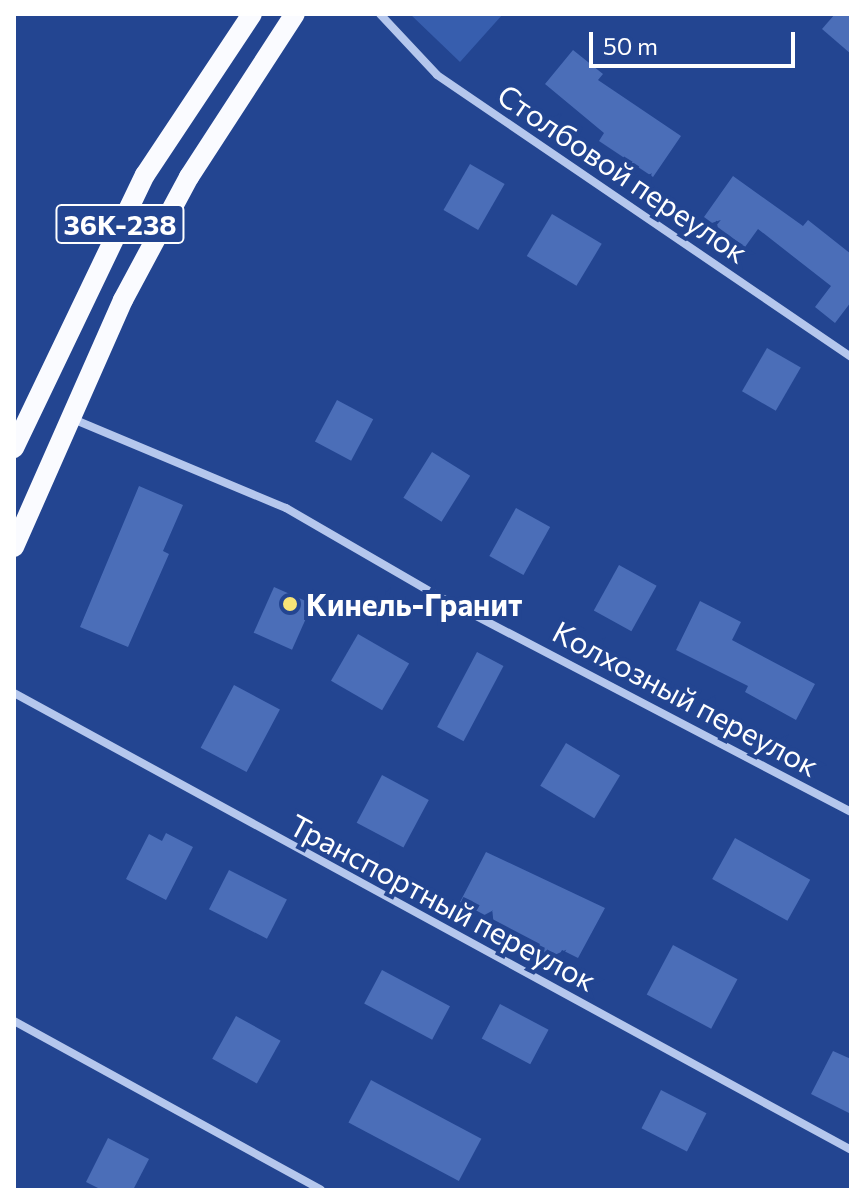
<!DOCTYPE html>
<html>
<head>
<meta charset="utf-8">
<style>
	body { margin:0 }
	#map { position:relative; width:865px; height:1204px; overflow:hidden; background:#234591; font-family:Commissioner,sans-serif }
	div>[style] { position:absolute }
	[style*='--x'] { left:calc(var(--x)*1px); top:calc(var(--y)*1px); width:calc(var(--w)*1px); rotate:calc(var(--a)*1deg) }
	.green>* { inset:0; background:#375eae }
	.building>* { inset:0; background:#4b6eb8; transform-origin:0 0 }
	.street>* { height:8px; margin:-4px; padding:0 4px; transform-origin:4px; border-radius:4px; background:#b5c7ed }
	.primary>* { height:20px; margin:-10px; padding:0 10px; transform-origin:10px; border-radius:10px; background:#fafbff }
	.dots>* { width:22px; height:22px; translate:-50% -50%; box-sizing:border-box; border:4px solid #234591; border-radius:50% }
	span { translate:-50% -50%; white-space:nowrap; text-align:center; line-height:1.15; -webkit-text-stroke:8px #234591; paint-order:stroke }
	.shield-label span { padding:2px 6px; background:#234591; border:2px solid; border-radius:6px; -webkit-text-stroke-width:0 }
	.shield-label { font-size:28px; color:#fff; font-weight:700 }
	.street-label { font-size:30px; color:#fff }
	.poi-label { font-size:30px; color:#fff; font-weight:700 }
	.left { translate:0 -50%; text-align:left }
	.frame { position:absolute; inset:0; border:16px solid #fff; pointer-events:none }
	.scale { position:absolute; left:589px; top:32px; width:206px; height:36px; box-sizing:border-box; border:4px solid #fff; border-top:0; padding-left:10px; font-size:24px; line-height:28px; white-space:nowrap; color:#fff; -webkit-text-stroke:6px #234591; paint-order:stroke }
</style>
</head>
<body>
<div id="map">
	<div class="green">
		<div style="clip-path:polygon(410px 14px,503px 14px,460px 62px)"></div>
	</div>
	<div class="building">
		<div style="clip-path:polygon(835px 14px,851px 14px,851px 54px,822px 29px)"></div>
		<div style="clip-path:polygon(573px 50px,603px 74px,598px 80px,681px 136px,653px 177px,599px 141px,604px 133px,545px 84px)"></div>
		<div style="left:470px;top:164px;width:40px;height:53px;rotate:30deg"></div>
		<div style="clip-path:polygon(733px 176px,803px 226px,808px 220px,851px 254px,851px 302px,835px 323px,815px 307px,831px 286px,758px 229px,745px 247px,704px 217px)"></div>
		<div style="left:552px;top:214px;width:58px;height:49px;rotate:31deg"></div>
		<div style="left:767px;top:348px;width:39px;height:50px;rotate:30deg"></div>
		<div style="left:337px;top:400px;width:41px;height:47px;rotate:28deg"></div>
		<div style="left:432px;top:452px;width:45px;height:54px;rotate:32deg"></div>
		<div style="clip-path:polygon(139px 486px,183px 505px,163px 551px,169px 554px,128px 647px,80px 627px)"></div>
		<div style="left:516px;top:508px;width:39px;height:55px;rotate:29deg"></div>
		<div style="left:619px;top:565px;width:43px;height:52px;rotate:29deg"></div>
		<div style="left:274px;top:587px;width:42px;height:50px;rotate:24deg"></div>
		<div style="clip-path:polygon(700px 601px,741px 622px,732px 640px,815px 684px,796px 720px,745px 692px,748px 686px,676px 650px)"></div>
		<div style="left:358px;top:634px;width:59px;height:54px;rotate:30deg"></div>
		<div style="left:477px;top:652px;width:30px;height:85px;rotate:28deg"></div>
		<div style="left:234px;top:685px;width:52px;height:71px;rotate:28deg"></div>
		<div style="left:566px;top:743px;width:63px;height:50px;rotate:31deg"></div>
		<div style="left:382px;top:775px;width:53px;height:54px;rotate:28deg"></div>
		<div style="clip-path:polygon(166px 833px,193px 847px,166px 900px,126px 879px,149px 834px,162px 841px)"></div>
		<div style="left:735px;top:838px;width:86px;height:47px;rotate:29deg"></div>
		<div style="clip-path:polygon(486px 852px,605px 908px,578px 958px,562px 950px,557px 960px,537px 950px,540px 944px,460px 902px)"></div>
		<div style="left:229px;top:870px;width:65px;height:44px;rotate:27deg"></div>
		<div style="left:673px;top:945px;width:73px;height:56px;rotate:28deg"></div>
		<div style="left:382px;top:970px;width:77px;height:38px;rotate:28deg"></div>
		<div style="left:500px;top:1004px;width:55px;height:39px;rotate:28deg"></div>
		<div style="left:236px;top:1016px;width:51px;height:49px;rotate:29deg"></div>
		<div style="clip-path:polygon(833px 1051px,851px 1059px,851px 1114px,811px 1094px)"></div>
		<div style="left:371px;top:1080px;width:125px;height:48px;rotate:28deg"></div>
		<div style="left:661px;top:1090px;width:51px;height:43px;rotate:27deg"></div>
		<div style="clip-path:polygon(108px 1138px,149px 1159px,133px 1190px,102px 1190px,86px 1182px)"></div>
	</div>
	<div class="street">
		<div style="--x:380;--y:14;--w:83;--a:46.9"></div>
		<div style="--x:437;--y:75;--w:501;--a:34.26"></div>
		<div style="--x:73;--y:419;--w:231;--a:22.7"></div>
		<div style="--x:286;--y:508;--w:176;--a:30.1"></div>
		<div style="--x:438;--y:596;--w:466;--a:27.6"></div>
		<div style="--x:14;--y:693;--w:954;--a:28.63"></div>
		<div style="--x:14;--y:1021;--w:350;--a:28.8"></div>
	</div>
	<div class="primary">
		<div style="--x:14;--y:448;--w:303;--a:-64.4"></div>
		<div style="--x:145;--y:175;--w:193;--a:-56.4"></div>
		<div style="--x:14;--y:547;--w:270;--a:-66.2"></div>
		<div style="--x:123;--y:300;--w:140;--a:-61.8"></div>
		<div style="--x:189;--y:177;--w:194;--a:-57"></div>
	</div>
	<div class="dots">
		<div style="left:290px;top:604px;background:#f8e477"></div>
	</div>
	<div class="shield-label">
		<span style="left:120px;top:224px">36К-238</span>
	</div>
	<div class="street-label">
		<span style="left:623px;top:173px;rotate:34deg">Столбовой переулок</span>
		<span style="left:686px;top:698px;rotate:28deg">Колхозный переулок</span>
		<span style="left:443px;top:902px;rotate:28deg">Транспортный переулок</span>
	</div>
	<div class="poi-label">
		<span class="left" style="left:306px;top:604px">Кинель-Гранит</span>
	</div>
	<div class="frame"></div>
	<div class="scale">50 m</div>
</div>
</body>
</html>
